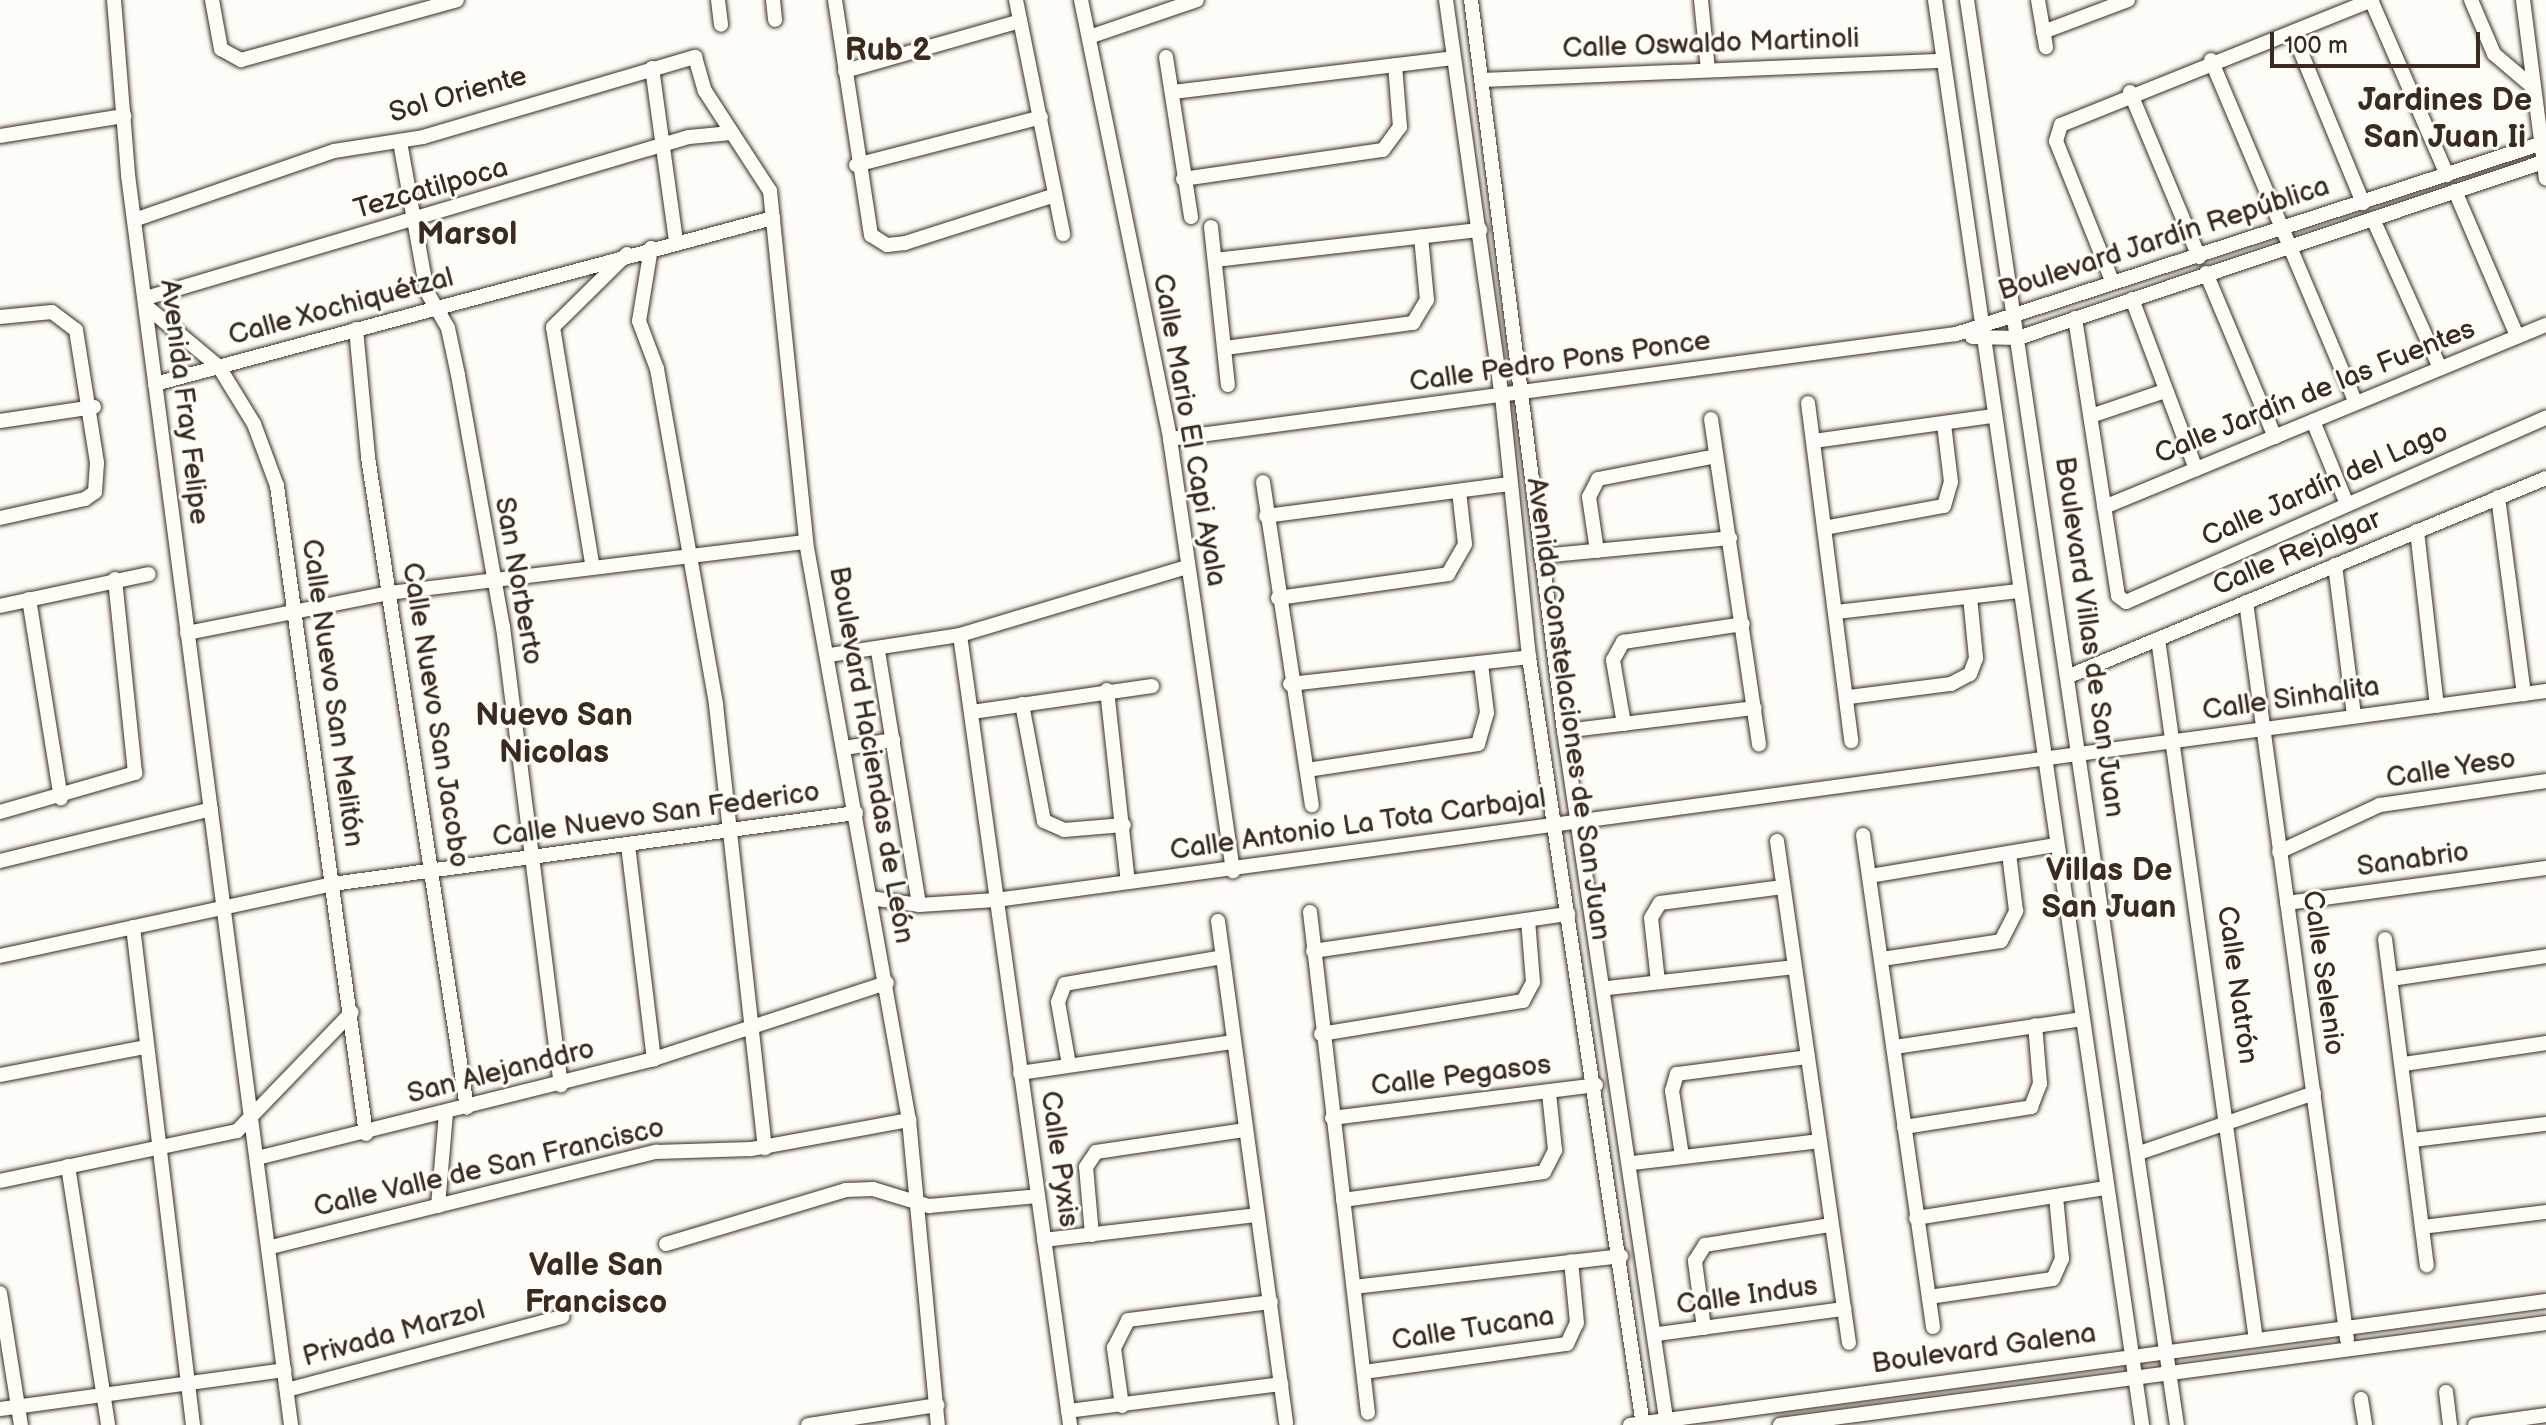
<!DOCTYPE html>
<html>
<head>
<meta charset="utf-8">
<style>
	body { margin:0 }
	#map { position:relative; width:2546px; height:1425px; overflow:hidden; background:#fdfcf7; font-family:"Balsamiq Sans",sans-serif }
	div>[style] { position:absolute }
	[style*='--x'] { left:calc(var(--x)*1px); top:calc(var(--y)*1px); width:calc(var(--w)*1px); rotate:calc(var(--a)*1deg) }
	.roads { filter:drop-shadow(0 0 2px #3b2a1e) drop-shadow(0 0 2px #3b2a1e) }
	.minor>* { height:14px; margin:-7px; padding:0 7px; transform-origin:7px; border-radius:7px; background:#fdfcf7 }
	span { translate:-50% -50%; white-space:nowrap; text-align:center; line-height:1.15; -webkit-text-stroke:6px #fdfcf7; paint-order:stroke }
	.street-label { font-size:28px; color:#3b2a1e }
	.quarter-label { font-size:32px; color:#3b2a1e; font-weight:700 }
	.scale { position:absolute; left:2270px; top:32px; width:210px; height:36px; box-sizing:border-box; border:4px solid #3b2a1e; border-top:0; padding-left:10px; font-size:24px; line-height:28px; white-space:nowrap; color:#3b2a1e; -webkit-text-stroke:6px #fdfcf7; paint-order:stroke }
</style>
</head>
<body>
<div id="map">
	<div class="roads">
		<div class="minor">
			<div style="--x:114;--y:0;--w:176;--a:85.4"></div>
			<div style="--x:128;--y:175;--w:1261;--a:82.57"></div>
			<div style="--x:212;--y:0;--w:50;--a:79.6"></div>
			<div style="--x:221;--y:49;--w:23;--a:29"></div>
			<div style="--x:241;--y:60;--w:224;--a:-15.5"></div>
			<div style="--x:718;--y:0;--w:25;--a:83"></div>
			<div style="--x:773;--y:0;--w:20;--a:84"></div>
			<div style="--x:835;--y:0;--w:238;--a:81.3"></div>
			<div style="--x:871;--y:235;--w:19;--a:32"></div>
			<div style="--x:887;--y:245;--w:18;--a:-6"></div>
			<div style="--x:905;--y:243;--w:157;--a:-17.7"></div>
			<div style="--x:1016;--y:0;--w:239;--a:78.6"></div>
			<div style="--x:1081;--y:0;--w:448;--a:78.5"></div>
			<div style="--x:1170;--y:439;--w:437;--a:81.7"></div>
			<div style="--x:1446;--y:0;--w:400;--a:82"></div>
			<div style="--x:1502;--y:396;--w:262;--a:84.1"></div>
			<div style="--x:1529;--y:657;--w:776;--a:81.56"></div>
			<div style="--x:1471;--y:0;--w:737;--a:82.75"></div>
			<div style="--x:1564;--y:731;--w:702;--a:81.56"></div>
			<div style="--x:1701;--y:0;--w:70;--a:84.3"></div>
			<div style="--x:1935;--y:0;--w:1440;--a:81.73"></div>
			<div style="--x:1967;--y:0;--w:1440;--a:81.62"></div>
			<div style="--x:2038;--y:0;--w:48;--a:80.3"></div>
			<div style="--x:2371;--y:0;--w:191;--a:66.5"></div>
			<div style="--x:2471;--y:0;--w:59;--a:66.9"></div>
			<div style="--x:2494;--y:54;--w:52;--a:40.4"></div>
			<div style="--x:2523;--y:0;--w:180;--a:82.7"></div>
			<div style="--x:2043;--y:32;--w:91;--a:-20.6"></div>
			<div style="--x:2293;--y:33;--w:184;--a:67.6"></div>
			<div style="--x:1089;--y:37;--w:114;--a:-18.9"></div>
			<div style="--x:1166;--y:57;--w:162;--a:81.1"></div>
			<div style="--x:2211;--y:60;--w:372;--a:67.1"></div>
			<div style="--x:652;--y:68;--w:175;--a:82.1"></div>
			<div style="--x:845;--y:71;--w:182;--a:-15.9"></div>
			<div style="--x:1482;--y:80;--w:461;--a:-2.4"></div>
			<div style="--x:1173;--y:92;--w:282;--a:-6.9"></div>
			<div style="--x:2130;--y:92;--w:179;--a:67.3"></div>
			<div style="--x:0;--y:136;--w:126;--a:-9.2"></div>
			<div style="--x:400;--y:142;--w:152;--a:79.8"></div>
			<div style="--x:427;--y:292;--w:42;--a:59.7"></div>
			<div style="--x:448;--y:328;--w:48;--a:78"></div>
			<div style="--x:458;--y:375;--w:256;--a:79.9"></div>
			<div style="--x:503;--y:627;--w:462;--a:82.8"></div>
			<div style="--x:856;--y:165;--w:191;--a:-14.5"></div>
			<div style="--x:1183;--y:179;--w:202;--a:-8.3"></div>
			<div style="--x:1383;--y:150;--w:29;--a:-54"></div>
			<div style="--x:1400;--y:127;--w:62;--a:-94.6"></div>
			<div style="--x:2455;--y:191;--w:158;--a:66.8"></div>
			<div style="--x:2373;--y:219;--w:163;--a:65.8"></div>
			<div style="--x:134;--y:220;--w:212;--a:-19"></div>
			<div style="--x:334;--y:151;--w:90;--a:-8.9"></div>
			<div style="--x:423;--y:137;--w:284;--a:-16.4"></div>
			<div style="--x:695;--y:57;--w:35;--a:74"></div>
			<div style="--x:705;--y:91;--w:119;--a:57"></div>
			<div style="--x:770;--y:191;--w:353;--a:84.1"></div>
			<div style="--x:806;--y:542;--w:587;--a:79.9"></div>
			<div style="--x:909;--y:1120;--w:306;--a:84.6"></div>
			<div style="--x:1211;--y:227;--w:159;--a:83.9"></div>
			<div style="--x:651;--y:248;--w:74;--a:99.3"></div>
			<div style="--x:639;--y:321;--w:51;--a:69.4"></div>
			<div style="--x:657;--y:369;--w:341;--a:80"></div>
			<div style="--x:716;--y:705;--w:446;--a:83.7"></div>
			<div style="--x:1215;--y:260;--w:267;--a:-6.5"></div>
			<div style="--x:2206;--y:273;--w:178;--a:67.2"></div>
			<div style="--x:2112;--y:281;--w:151;--a:-111.8"></div>
			<div style="--x:2056;--y:141;--w:17;--a:-73"></div>
			<div style="--x:2061;--y:125;--w:335;--a:-21.9"></div>
			<div style="--x:146;--y:298;--w:566;--a:-16.52"></div>
			<div style="--x:689;--y:137;--w:42;--a:-5.4"></div>
			<div style="--x:2132;--y:299;--w:182;--a:69.4"></div>
			<div style="--x:147;--y:307;--w:94;--a:39.8"></div>
			<div style="--x:219;--y:367;--w:67;--a:58.4"></div>
			<div style="--x:254;--y:424;--w:66;--a:69.6"></div>
			<div style="--x:277;--y:486;--w:654;--a:82.18"></div>
			<div style="--x:0;--y:317;--w:52;--a:-5.5"></div>
			<div style="--x:52;--y:312;--w:30;--a:37"></div>
			<div style="--x:76;--y:330;--w:135;--a:81"></div>
			<div style="--x:97;--y:463;--w:29;--a:94"></div>
			<div style="--x:95;--y:492;--w:12;--a:145"></div>
			<div style="--x:85;--y:499;--w:87;--a:167.4"></div>
			<div style="--x:2075;--y:318;--w:281;--a:81.2"></div>
			<div style="--x:2118;--y:596;--w:10;--a:37"></div>
			<div style="--x:2126;--y:602;--w:459;--a:-23.7"></div>
			<div style="--x:356;--y:329;--w:129;--a:84.6"></div>
			<div style="--x:368;--y:457;--w:658;--a:81.35"></div>
			<div style="--x:1972;--y:337;--w:46;--a:1.2"></div>
			<div style="--x:2018;--y:338;--w:557;--a:-18.53"></div>
			<div style="--x:1225;--y:348;--w:190;--a:-7.6"></div>
			<div style="--x:1413;--y:323;--w:27;--a:-59"></div>
			<div style="--x:1427;--y:300;--w:64;--a:-95.4"></div>
			<div style="--x:155;--y:384;--w:640;--a:-15.04"></div>
			<div style="--x:1808;--y:403;--w:341;--a:82.7"></div>
			<div style="--x:2091;--y:416;--w:78;--a:-18.7"></div>
			<div style="--x:1711;--y:419;--w:329;--a:81.6"></div>
			<div style="--x:0;--y:421;--w:95;--a:-8.5"></div>
			<div style="--x:2313;--y:421;--w:87;--a:67.8"></div>
			<div style="--x:1170;--y:439;--w:793;--a:-7.61"></div>
			<div style="--x:1956;--y:334;--w:620;--a:-18.03"></div>
			<div style="--x:1814;--y:441;--w:181;--a:-8"></div>
			<div style="--x:1263;--y:482;--w:327;--a:81.4"></div>
			<div style="--x:2498;--y:497;--w:199;--a:82.5"></div>
			<div style="--x:2104;--y:507;--w:478;--a:-22.4"></div>
			<div style="--x:1266;--y:516;--w:246;--a:-7.5"></div>
			<div style="--x:1824;--y:528;--w:122;--a:-10.4"></div>
			<div style="--x:1944;--y:506;--w:25;--a:-74"></div>
			<div style="--x:1951;--y:482;--w:58;--a:-96.9"></div>
			<div style="--x:2417;--y:531;--w:176;--a:83.5"></div>
			<div style="--x:1597;--y:551;--w:55;--a:-98.4"></div>
			<div style="--x:1589;--y:497;--w:20;--a:-63"></div>
			<div style="--x:1598;--y:479;--w:120;--a:-11"></div>
			<div style="--x:1541;--y:556;--w:190;--a:-5.4"></div>
			<div style="--x:592;--y:563;--w:239;--a:-99.4"></div>
			<div style="--x:553;--y:327;--w:104;--a:-44.6"></div>
			<div style="--x:2335;--y:565;--w:152;--a:82.8"></div>
			<div style="--x:1278;--y:598;--w:172;--a:-8"></div>
			<div style="--x:1448;--y:574;--w:34;--a:-60"></div>
			<div style="--x:1465;--y:544;--w:53;--a:-96.5"></div>
			<div style="--x:29;--y:599;--w:202;--a:80.9"></div>
			<div style="--x:2246;--y:602;--w:744;--a:82.2"></div>
			<div style="--x:0;--y:606;--w:152;--a:-12.1"></div>
			<div style="--x:1837;--y:612;--w:182;--a:-6.6"></div>
			<div style="--x:187;--y:633;--w:206;--a:-11.2"></div>
			<div style="--x:389;--y:593;--w:420;--a:-7"></div>
			<div style="--x:960;--y:635;--w:798;--a:82.07"></div>
			<div style="--x:2158;--y:639;--w:708;--a:82.04"></div>
			<div style="--x:878;--y:651;--w:257;--a:80.8"></div>
			<div style="--x:829;--y:655;--w:133;--a:-8.7"></div>
			<div style="--x:960;--y:635;--w:236;--a:-16.7"></div>
			<div style="--x:2069;--y:676;--w:516;--a:-22.54"></div>
			<div style="--x:1290;--y:684;--w:241;--a:-6.4"></div>
			<div style="--x:1107;--y:690;--w:193;--a:83.8"></div>
			<div style="--x:1849;--y:697;--w:103;--a:-7.3"></div>
			<div style="--x:1951;--y:684;--w:21;--a:-28"></div>
			<div style="--x:1970;--y:674;--w:17;--a:-69"></div>
			<div style="--x:1976;--y:658;--w:61;--a:-95.6"></div>
			<div style="--x:1022;--y:704;--w:119;--a:79.4"></div>
			<div style="--x:1044;--y:821;--w:22;--a:24"></div>
			<div style="--x:1064;--y:830;--w:60;--a:-4.8"></div>
			<div style="--x:972;--y:712;--w:182;--a:-8.2"></div>
			<div style="--x:1624;--y:724;--w:65;--a:-99.8"></div>
			<div style="--x:1613;--y:660;--w:21;--a:-61"></div>
			<div style="--x:1623;--y:642;--w:121;--a:-8.5"></div>
			<div style="--x:1564;--y:731;--w:192;--a:-6.9"></div>
			<div style="--x:845;--y:748;--w:49;--a:-9.5"></div>
			<div style="--x:1307;--y:770;--w:173;--a:-8.6"></div>
			<div style="--x:1478;--y:744;--w:32;--a:-74"></div>
			<div style="--x:1487;--y:713;--w:49;--a:-97"></div>
			<div style="--x:0;--y:812;--w:141;--a:-16.1"></div>
			<div style="--x:135;--y:773;--w:195;--a:-95.9"></div>
			<div style="--x:1863;--y:835;--w:497;--a:81.9"></div>
			<div style="--x:1777;--y:841;--w:507;--a:81.84"></div>
			<div style="--x:628;--y:845;--w:216;--a:83.1"></div>
			<div style="--x:2279;--y:852;--w:111;--a:-25"></div>
			<div style="--x:2380;--y:805;--w:168;--a:-8.2"></div>
			<div style="--x:0;--y:861;--w:217;--a:-13.8"></div>
			<div style="--x:1870;--y:876;--w:189;--a:-9.5"></div>
			<div style="--x:870;--y:898;--w:49;--a:8.1"></div>
			<div style="--x:919;--y:905;--w:77;--a:-3.7"></div>
			<div style="--x:996;--y:900;--w:1564;--a:-7.68"></div>
			<div style="--x:2287;--y:903;--w:261;--a:-7.7"></div>
			<div style="--x:1310;--y:912;--w:504;--a:83.4"></div>
			<div style="--x:1218;--y:921;--w:506;--a:82.27"></div>
			<div style="--x:133;--y:927;--w:502;--a:83.13"></div>
			<div style="--x:2385;--y:939;--w:329;--a:82.7"></div>
			<div style="--x:1313;--y:951;--w:258;--a:-8.3"></div>
			<div style="--x:0;--y:956;--w:340;--a:-12.2"></div>
			<div style="--x:332;--y:884;--w:529;--a:-7.72"></div>
			<div style="--x:1882;--y:959;--w:120;--a:-8.6"></div>
			<div style="--x:2001;--y:941;--w:34;--a:-63"></div>
			<div style="--x:2016;--y:911;--w:58;--a:-96.9"></div>
			<div style="--x:2391;--y:979;--w:157;--a:-8.4"></div>
			<div style="--x:1658;--y:982;--w:64;--a:-96.2"></div>
			<div style="--x:1651;--y:918;--w:17;--a:-59"></div>
			<div style="--x:1660;--y:903;--w:124;--a:-7.4"></div>
			<div style="--x:1608;--y:988;--w:188;--a:-6.4"></div>
			<div style="--x:1321;--y:1034;--w:205;--a:-9.3"></div>
			<div style="--x:1523;--y:1001;--w:21;--a:-62"></div>
			<div style="--x:1533;--y:982;--w:62;--a:-94.6"></div>
			<div style="--x:1895;--y:1047;--w:189;--a:-8.5"></div>
			<div style="--x:2404;--y:1064;--w:144;--a:-8.4"></div>
			<div style="--x:1069;--y:1065;--w:64;--a:-99.9"></div>
			<div style="--x:1058;--y:1002;--w:19;--a:-69"></div>
			<div style="--x:1065;--y:984;--w:160;--a:-9.7"></div>
			<div style="--x:1020;--y:1073;--w:214;--a:-8.3"></div>
			<div style="--x:0;--y:1075;--w:149;--a:-10.9"></div>
			<div style="--x:1332;--y:1118;--w:266;--a:-7.1"></div>
			<div style="--x:1904;--y:1127;--w:129;--a:-8.9"></div>
			<div style="--x:2031;--y:1107;--w:25;--a:-69"></div>
			<div style="--x:2040;--y:1084;--w:59;--a:-94.8"></div>
			<div style="--x:2413;--y:1140;--w:134;--a:-6.9"></div>
			<div style="--x:2139;--y:1153;--w:185;--a:-18.9"></div>
			<div style="--x:1682;--y:1156;--w:66;--a:-98.7"></div>
			<div style="--x:1672;--y:1091;--w:18;--a:-74"></div>
			<div style="--x:1677;--y:1074;--w:132;--a:-7.4"></div>
			<div style="--x:257;--y:1158;--w:409;--a:-14"></div>
			<div style="--x:654;--y:1059;--w:245;--a:-18.1"></div>
			<div style="--x:1633;--y:1163;--w:188;--a:-6.7"></div>
			<div style="--x:68;--y:1166;--w:262;--a:81.2"></div>
			<div style="--x:0;--y:1181;--w:242;--a:-11.9"></div>
			<div style="--x:237;--y:1131;--w:165;--a:-46"></div>
			<div style="--x:1343;--y:1200;--w:203;--a:-7.9"></div>
			<div style="--x:1544;--y:1172;--w:25;--a:-63"></div>
			<div style="--x:1555;--y:1150;--w:57;--a:-96"></div>
			<div style="--x:438;--y:1206;--w:93;--a:-85.1"></div>
			<div style="--x:1916;--y:1218;--w:192;--a:-9"></div>
			<div style="--x:2422;--y:1227;--w:125;--a:-6.9"></div>
			<div style="--x:1092;--y:1235;--w:68;--a:-95"></div>
			<div style="--x:1086;--y:1167;--w:18;--a:-56"></div>
			<div style="--x:1096;--y:1152;--w:151;--a:-8.4"></div>
			<div style="--x:1044;--y:1240;--w:215;--a:-6.7"></div>
			<div style="--x:666;--y:1244;--w:188;--a:-16.7"></div>
			<div style="--x:846;--y:1190;--w:27;--a:-2"></div>
			<div style="--x:873;--y:1189;--w:59;--a:16.9"></div>
			<div style="--x:929;--y:1206;--w:109;--a:-5.2"></div>
			<div style="--x:271;--y:1247;--w:397;--a:-13.9"></div>
			<div style="--x:656;--y:1152;--w:95;--a:-1.8"></div>
			<div style="--x:751;--y:1149;--w:161;--a:-10.4"></div>
			<div style="--x:1354;--y:1287;--w:269;--a:-6.6"></div>
			<div style="--x:0;--y:1293;--w:134;--a:81"></div>
			<div style="--x:1929;--y:1297;--w:125;--a:-8.3"></div>
			<div style="--x:2053;--y:1279;--w:22;--a:-66"></div>
			<div style="--x:2062;--y:1259;--w:62;--a:-95.5"></div>
			<div style="--x:1704;--y:1328;--w:68;--a:-97.7"></div>
			<div style="--x:1695;--y:1261;--w:19;--a:-58"></div>
			<div style="--x:1705;--y:1245;--w:127;--a:-9.1"></div>
			<div style="--x:1658;--y:1334;--w:188;--a:-7.7"></div>
			<div style="--x:1364;--y:1372;--w:205;--a:-7.9"></div>
			<div style="--x:1567;--y:1344;--w:23;--a:-65"></div>
			<div style="--x:1577;--y:1323;--w:62;--a:-95.5"></div>
			<div style="--x:287;--y:1390;--w:285;--a:-14.9"></div>
			<div style="--x:2446;--y:1392;--w:33;--a:83"></div>
			<div style="--x:2361;--y:1399;--w:26;--a:81"></div>
			<div style="--x:1122;--y:1406;--w:59;--a:-97.9"></div>
			<div style="--x:1114;--y:1348;--w:31;--a:-63"></div>
			<div style="--x:1128;--y:1320;--w:144;--a:-7.2"></div>
			<div style="--x:0;--y:1409;--w:287;--a:-7.8"></div>
			<div style="--x:1068;--y:1411;--w:215;--a:-7.2"></div>
			<div style="--x:808;--y:1425;--w:131;--a:-8.8"></div>
			<div style="--x:1630;--y:1425;--w:924;--a:-7.71"></div>
			<div style="--x:1780;--y:1425;--w:773;--a:-7.58"></div>
			<div style="--x:2475;--y:1425;--w:72;--a:-8"></div>
		</div>
	</div>
	<div class="street-label">
		<span style="left:1711px;top:44px;rotate:-2deg">Calle Oswaldo Martinoli</span>
		<span style="left:458px;top:95px;rotate:-16deg">Sol Oriente</span>
		<span style="left:431px;top:189px;rotate:-16deg">Tezcatilpoca</span>
		<span style="left:2164px;top:239px;rotate:-18deg">Boulevard Jardín República</span>
		<span style="left:341px;top:307px;rotate:-15deg">Calle Xochiquétzal</span>
		<span style="left:1560px;top:362px;rotate:-8deg">Calle Pedro Pons Ponce</span>
		<span style="left:2315px;top:392px;rotate:-22deg">Calle Jardín de las Fuentes</span>
		<span style="left:184px;top:402px;rotate:83deg">Avenida Fray Felipe</span>
		<span style="left:1189px;top:430px;rotate:80deg">Calle Mario El Capi Ayala</span>
		<span style="left:2325px;top:485px;rotate:-24deg">Calle Jardín del Lago</span>
		<span style="left:2297px;top:553px;rotate:-23deg">Calle Rejalgar</span>
		<span style="left:518px;top:581px;rotate:80deg">San Norberto</span>
		<span style="left:2089px;top:637px;rotate:82deg">Boulevard Villas de San Juan</span>
		<span style="left:332px;top:693px;rotate:82deg">Calle Nuevo San Melitón</span>
		<span style="left:2291px;top:699px;rotate:-8deg">Calle Sinhalita</span>
		<span style="left:1568px;top:709px;rotate:82deg">Avenida Constelaciones de San Juan</span>
		<span style="left:435px;top:715px;rotate:81deg">Calle Nuevo San Jacobo</span>
		<span style="left:871px;top:755px;rotate:80deg">Boulevard Haciendas de León</span>
		<span style="left:2451px;top:769px;rotate:-9deg">Calle Yeso</span>
		<span style="left:656px;top:815px;rotate:-8deg">Calle Nuevo San Federico</span>
		<span style="left:1358px;top:825px;rotate:-8deg">Calle Antonio La Tota Carbajal</span>
		<span style="left:2413px;top:860px;rotate:-8deg">Sanabrio</span>
		<span style="left:2323px;top:973px;rotate:82deg">Calle Selenio</span>
		<span style="left:2237px;top:985px;rotate:82deg">Calle Natrón</span>
		<span style="left:501px;top:1072px;rotate:-14deg">San Alejanddro</span>
		<span style="left:1461px;top:1076px;rotate:-7deg">Calle Pegasos</span>
		<span style="left:1059px;top:1159px;rotate:82deg">Calle Pyxis</span>
		<span style="left:489px;top:1168px;rotate:-13deg">Calle Valle de San Francisco</span>
		<span style="left:1747px;top:1296px;rotate:-8deg">Calle Indus</span>
		<span style="left:1473px;top:1329px;rotate:-9deg">Calle Tucana</span>
		<span style="left:394px;top:1334px;rotate:-15deg">Privada Marzol</span>
		<span style="left:1984px;top:1349px;rotate:-8deg">Boulevard Galena</span>
	</div>
	<div class="quarter-label">
		<span style="left:888px;top:51px">Rub 2</span>
		<span style="left:2445px;top:120px">Jardines De<br>San Juan Ii</span>
		<span style="left:467px;top:235px">Marsol</span>
		<span style="left:554px;top:735px">Nuevo San<br>Nicolas</span>
		<span style="left:2109px;top:890px">Villas De<br>San Juan</span>
		<span style="left:596px;top:1285px">Valle San<br>Francisco</span>
	</div>
	<div class="scale">100 m</div>
</div>
</body>
</html>
